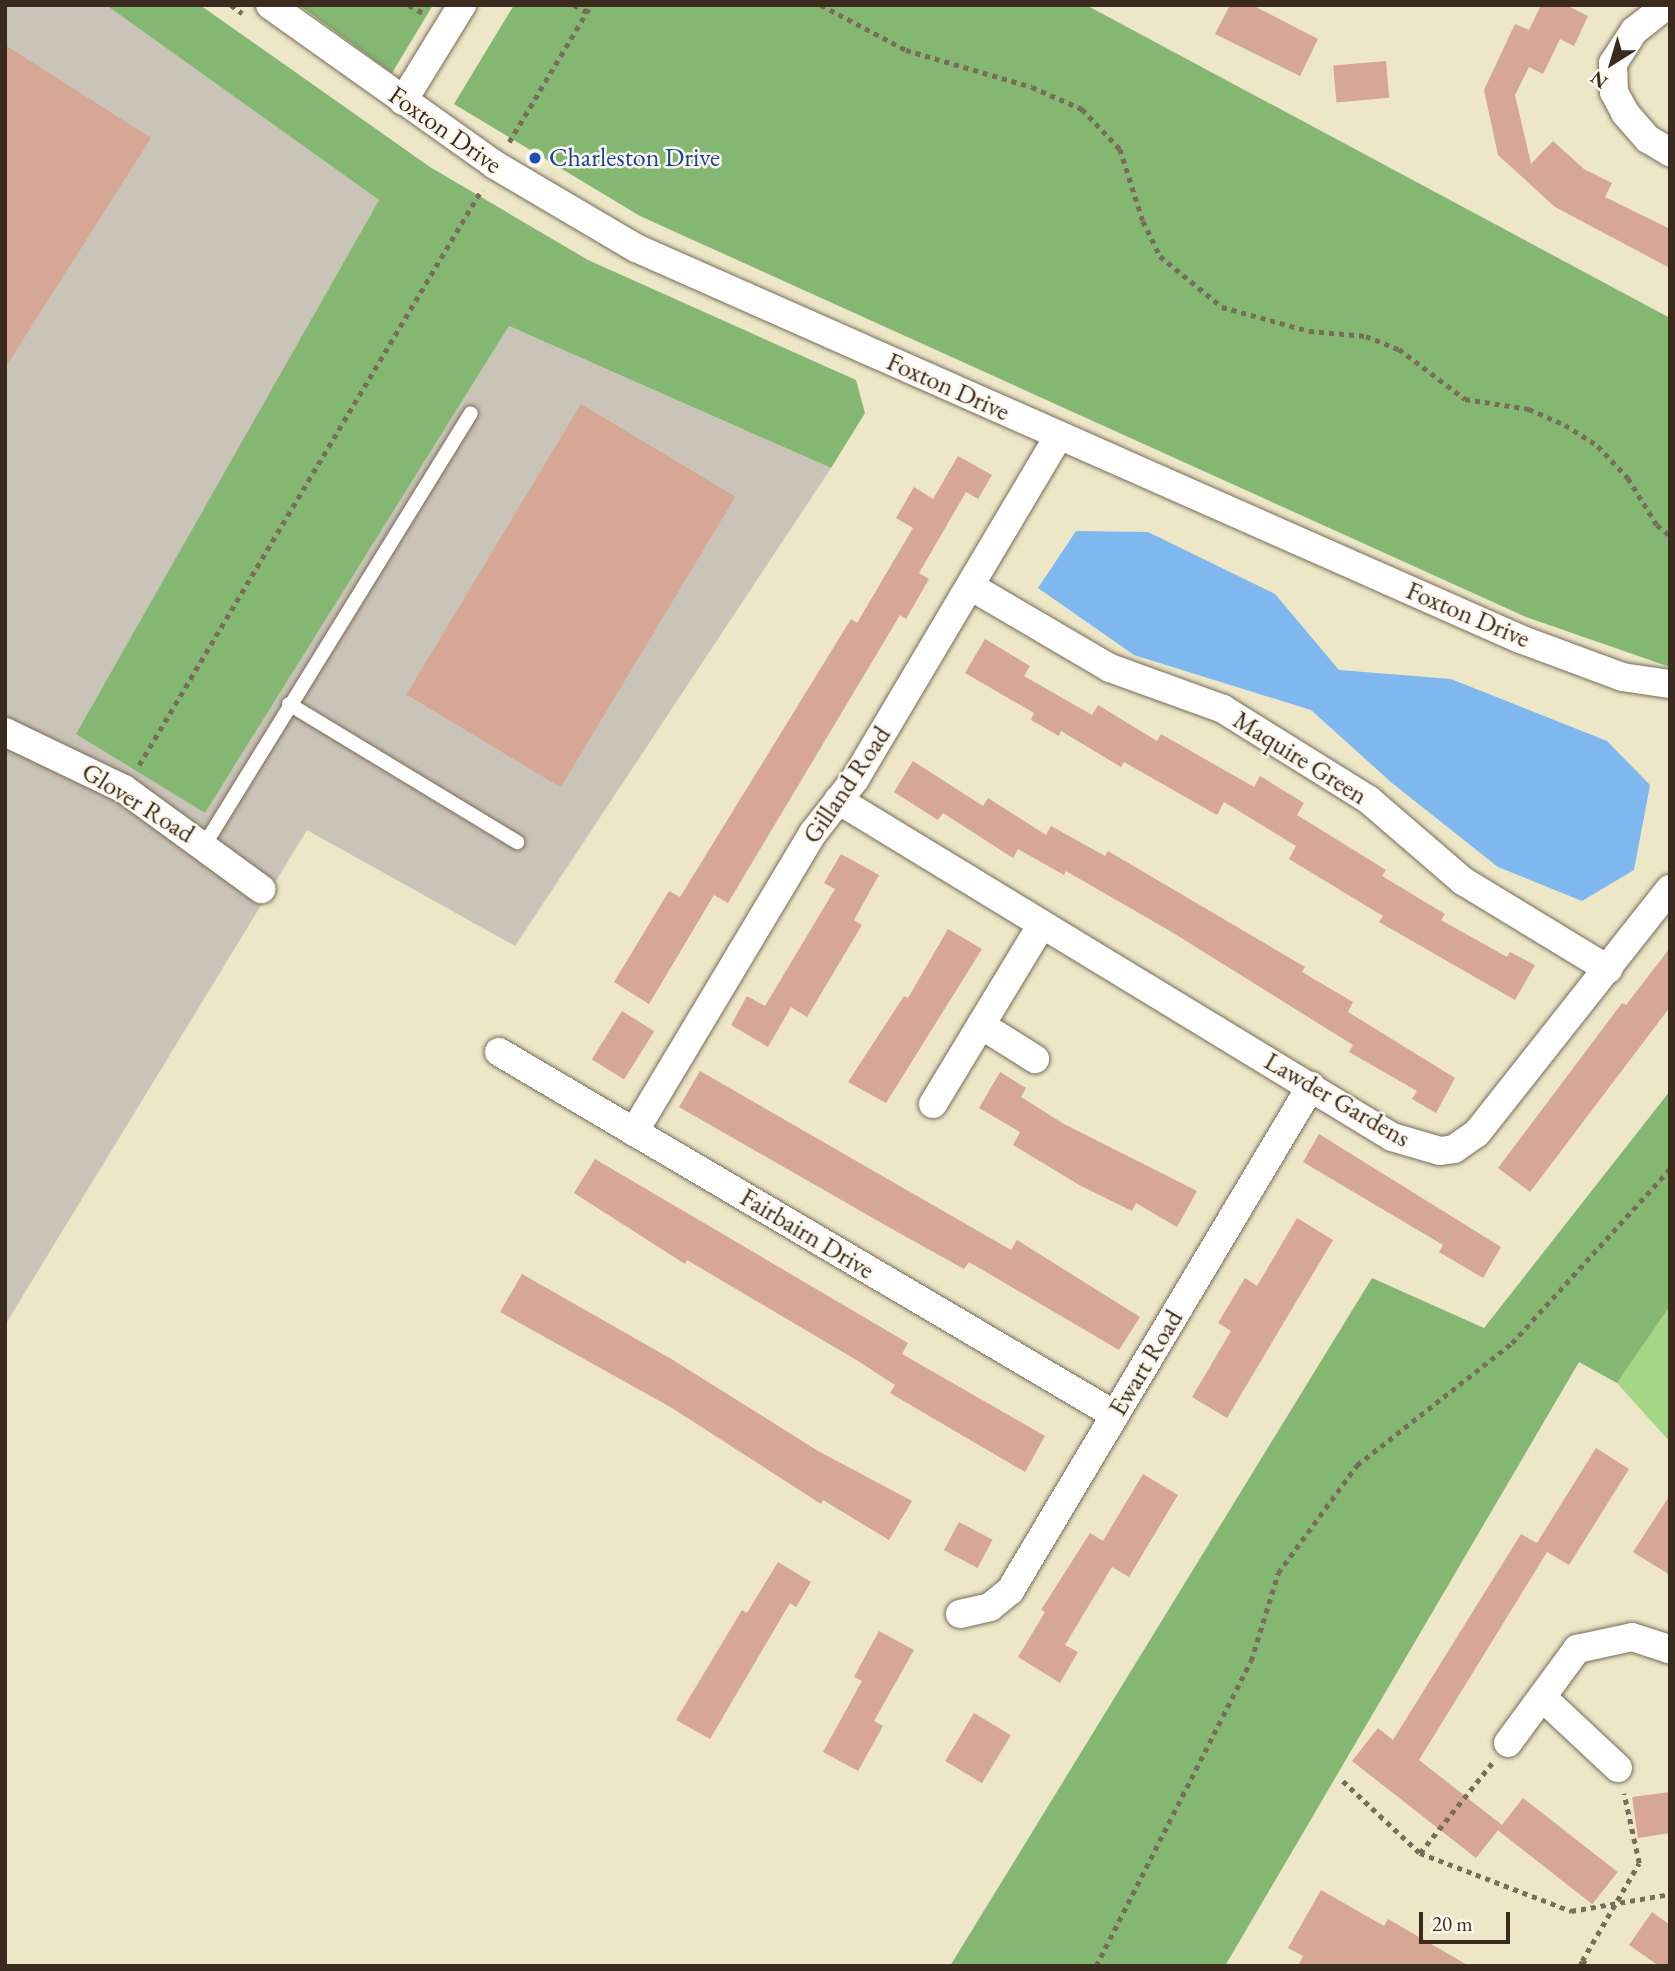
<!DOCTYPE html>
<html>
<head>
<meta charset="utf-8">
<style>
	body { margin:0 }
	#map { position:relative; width:1675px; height:1971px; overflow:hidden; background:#ede6c7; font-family:"EB Garamond",serif }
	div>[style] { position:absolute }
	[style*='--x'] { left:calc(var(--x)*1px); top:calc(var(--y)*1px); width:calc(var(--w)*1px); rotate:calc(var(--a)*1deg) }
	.industrial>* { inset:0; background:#cac3b8 }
	.green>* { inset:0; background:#a5d685 }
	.forest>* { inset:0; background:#84b772 }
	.water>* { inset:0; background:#7eb8ef }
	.building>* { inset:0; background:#d5a794; transform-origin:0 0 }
	.path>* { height:4.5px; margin-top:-2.25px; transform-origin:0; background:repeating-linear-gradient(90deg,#796c59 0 5px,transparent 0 10px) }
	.roads { filter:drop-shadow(0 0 2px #796c59) drop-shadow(0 0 2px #796c59) }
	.service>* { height:14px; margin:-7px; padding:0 7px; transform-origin:7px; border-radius:7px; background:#fff }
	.minor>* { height:28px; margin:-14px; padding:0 14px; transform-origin:14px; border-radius:14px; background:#fff }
	.dots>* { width:19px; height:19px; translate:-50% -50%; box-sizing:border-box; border:4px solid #fbf7ec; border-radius:50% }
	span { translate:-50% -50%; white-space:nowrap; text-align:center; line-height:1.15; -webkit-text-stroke:5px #fbf7ec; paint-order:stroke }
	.street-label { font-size:26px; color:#3b2a1e }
	.transit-label { font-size:26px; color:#164399 }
	.left { translate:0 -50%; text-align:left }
	.frame { position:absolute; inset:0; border:7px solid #3b2a1e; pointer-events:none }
	.north { position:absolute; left:1577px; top:28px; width:70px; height:70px; -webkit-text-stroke:5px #fbf7ec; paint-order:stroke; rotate:217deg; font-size:19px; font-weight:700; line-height:28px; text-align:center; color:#3b2a1e }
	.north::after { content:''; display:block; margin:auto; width:24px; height:32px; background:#3b2a1e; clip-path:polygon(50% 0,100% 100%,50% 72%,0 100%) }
	.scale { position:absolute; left:1419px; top:1912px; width:91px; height:32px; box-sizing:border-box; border:4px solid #3b2a1e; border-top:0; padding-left:9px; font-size:21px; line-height:24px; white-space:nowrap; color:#3b2a1e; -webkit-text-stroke:5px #fbf7ec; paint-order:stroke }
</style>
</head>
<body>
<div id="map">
	<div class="industrial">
		<div style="clip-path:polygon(5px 5px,106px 5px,379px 200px,77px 733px,205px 813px,509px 326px,831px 468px,515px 946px,307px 830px,5px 1325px)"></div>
	</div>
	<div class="green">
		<div style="clip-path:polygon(1670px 1306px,1670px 1442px,1617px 1383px)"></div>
	</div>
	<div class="forest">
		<div style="clip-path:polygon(106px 5px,200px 5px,430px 167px,588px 260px,856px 380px,865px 413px,831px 468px,509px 326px,205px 813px,76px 734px,379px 200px)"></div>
		<div style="clip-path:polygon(299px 5px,433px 5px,392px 73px)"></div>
		<div style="clip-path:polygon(514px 5px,1086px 5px,1670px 318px,1670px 667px,1526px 617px,640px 216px,454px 104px)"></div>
		<div style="clip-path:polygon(1670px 1091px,1670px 1306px,1617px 1383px,1579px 1362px,1225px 1966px,950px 1966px,1372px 1278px,1484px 1328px)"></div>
	</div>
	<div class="water">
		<div style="clip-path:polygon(1076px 531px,1148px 532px,1275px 594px,1339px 670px,1451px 679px,1607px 741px,1650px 785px,1634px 870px,1582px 901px,1498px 867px,1392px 783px,1311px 710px,1134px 655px,1038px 588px)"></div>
	</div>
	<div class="building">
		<div style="clip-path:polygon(1230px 5px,1252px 5px,1318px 39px,1300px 76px,1215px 34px)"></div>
		<div style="clip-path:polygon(1541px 5px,1566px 5px,1588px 16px,1574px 46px,1560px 39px,1543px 74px,1529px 67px,1515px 95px,1531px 164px,1553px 141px,1584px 169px,1612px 183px,1605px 197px,1670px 229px,1670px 268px,1555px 207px,1498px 155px,1484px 90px,1515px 24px,1529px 30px)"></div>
		<div style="clip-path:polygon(5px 45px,151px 138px,5px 368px)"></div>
		<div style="left:1386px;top:61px;width:37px;height:53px;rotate:85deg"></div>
		<div style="left:581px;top:404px;width:180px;height:339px;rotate:31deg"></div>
		<div style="clip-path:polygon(958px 456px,992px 475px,978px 499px,966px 492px,919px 573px,929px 579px,906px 619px,900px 615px,728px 903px,714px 895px,649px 1004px,614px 982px,669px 891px,680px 897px,851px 619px,857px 623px,913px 528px,896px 518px,914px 487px,933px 499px)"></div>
		<div style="clip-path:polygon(985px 639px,1030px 666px,1024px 676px,1092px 715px,1098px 705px,1157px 741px,1161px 734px,1254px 787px,1260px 776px,1304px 803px,1297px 815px,1386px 870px,1382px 876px,1445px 914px,1441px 920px,1507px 957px,1510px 952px,1535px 965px,1515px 1000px,1379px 922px,1383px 916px,1289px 859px,1296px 846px,1224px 802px,1217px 815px,1124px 762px,1121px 767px,1061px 731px,1059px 736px,1031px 720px,1034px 713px,965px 673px)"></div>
		<div style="clip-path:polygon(913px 761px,983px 806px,988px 798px,1046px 835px,1051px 826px,1105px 856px,1108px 851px,1305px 967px,1302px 972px,1353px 1002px,1348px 1012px,1455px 1078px,1436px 1113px,1412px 1099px,1417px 1091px,1349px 1052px,1353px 1045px,1170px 931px,1066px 871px,1064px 875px,1018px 849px,1013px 858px,943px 813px,938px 820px,894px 792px)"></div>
		<div style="clip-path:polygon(841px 854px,879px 875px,854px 920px,862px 925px,807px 1017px,791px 1007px,768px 1047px,731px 1025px,747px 996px,765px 1006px,835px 889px,824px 883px)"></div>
		<div style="clip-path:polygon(948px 929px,982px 949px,886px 1103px,848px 1082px,904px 996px,908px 998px)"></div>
		<div style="clip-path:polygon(1670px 948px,1670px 1007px,1530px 1192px,1498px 1168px,1622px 1003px,1626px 1005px)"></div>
		<div style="left:622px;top:1011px;width:38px;height:57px;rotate:32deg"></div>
		<div style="clip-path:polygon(700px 1071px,1011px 1250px,1017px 1240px,1140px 1317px,1119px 1350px,969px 1262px,964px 1269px,892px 1229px,679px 1107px)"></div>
		<div style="clip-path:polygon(1000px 1072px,1026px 1088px,1021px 1097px,1064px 1124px,1197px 1191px,1177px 1227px,1136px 1203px,1132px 1211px,1081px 1186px,1013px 1145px,1020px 1132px,979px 1108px)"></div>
		<div style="clip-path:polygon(1319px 1134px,1501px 1247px,1483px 1278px,1439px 1252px,1443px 1245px,1303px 1162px)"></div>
		<div style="clip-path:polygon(595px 1159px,908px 1343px,902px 1354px,1045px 1436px,1025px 1472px,890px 1393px,895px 1385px,858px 1361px,687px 1260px,685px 1264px,574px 1193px)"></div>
		<div style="clip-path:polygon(1297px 1218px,1333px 1240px,1227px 1418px,1192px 1397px,1231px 1331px,1218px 1323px,1245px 1278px,1257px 1286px)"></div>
		<div style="clip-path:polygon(522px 1274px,673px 1360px,818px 1451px,912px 1501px,889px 1540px,823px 1500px,821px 1504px,672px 1408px,500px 1312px)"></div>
		<div style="clip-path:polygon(1596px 1448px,1629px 1469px,1569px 1565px,1547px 1552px,1419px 1760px,1502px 1825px,1476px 1858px,1352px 1761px,1378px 1728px,1393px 1740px,1521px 1534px,1537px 1543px)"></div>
		<div style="clip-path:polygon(1143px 1474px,1178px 1495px,1129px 1577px,1112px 1567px,1065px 1645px,1078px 1652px,1060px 1683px,1018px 1657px,1045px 1612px,1041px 1610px,1090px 1533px,1103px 1541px)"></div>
		<div style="clip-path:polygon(1670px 1495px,1670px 1575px,1633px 1552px)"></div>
		<div style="left:959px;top:1522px;width:38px;height:32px;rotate:28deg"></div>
		<div style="clip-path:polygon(778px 1562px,811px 1582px,796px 1607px,790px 1603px,710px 1739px,676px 1720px,742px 1610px,747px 1613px)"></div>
		<div style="clip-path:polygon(879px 1631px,914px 1650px,874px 1721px,883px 1726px,858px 1771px,823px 1752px,862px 1681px,854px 1677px)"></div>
		<div style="left:974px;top:1713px;width:43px;height:56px;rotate:31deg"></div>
		<div style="clip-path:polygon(1670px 1792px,1670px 1833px,1638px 1838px,1632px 1797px)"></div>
		<div style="left:1523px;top:1798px;width:120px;height:41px;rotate:38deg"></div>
		<div style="clip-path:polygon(1321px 1890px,1384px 1926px,1388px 1919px,1469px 1966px,1298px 1966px,1303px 1956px,1288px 1948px)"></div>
		<div style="clip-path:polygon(1652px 1912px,1670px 1925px,1670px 1966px,1659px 1966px,1629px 1945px)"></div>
	</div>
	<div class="path">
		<div style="--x:231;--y:5;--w:14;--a:36"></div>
		<div style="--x:409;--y:5;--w:16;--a:30"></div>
		<div style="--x:574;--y:5;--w:15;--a:28"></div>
		<div style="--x:821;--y:5;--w:96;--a:27.9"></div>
		<div style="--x:906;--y:50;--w:131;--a:16.4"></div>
		<div style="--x:1032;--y:87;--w:55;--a:23.7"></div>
		<div style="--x:1082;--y:109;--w:55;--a:46.5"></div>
		<div style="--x:1120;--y:149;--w:76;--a:72.3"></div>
		<div style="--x:1143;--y:221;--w:39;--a:64"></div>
		<div style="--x:1160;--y:256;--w:80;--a:39.4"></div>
		<div style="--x:1222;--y:307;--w:90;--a:15.4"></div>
		<div style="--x:1309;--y:331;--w:57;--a:5"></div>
		<div style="--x:1366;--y:336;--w:35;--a:22"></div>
		<div style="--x:1399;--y:349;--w:83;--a:37.1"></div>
		<div style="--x:1465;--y:399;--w:65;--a:8.9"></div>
		<div style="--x:1529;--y:409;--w:39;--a:24"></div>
		<div style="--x:1565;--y:425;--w:39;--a:32"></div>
		<div style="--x:1598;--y:446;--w:44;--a:46.8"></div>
		<div style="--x:1628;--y:478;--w:55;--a:58.3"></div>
		<div style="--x:1657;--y:525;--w:17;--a:40"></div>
		<div style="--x:509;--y:142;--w:160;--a:-59.1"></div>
		<div style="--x:139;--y:765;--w:670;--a:-59.23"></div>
		<div style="--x:1343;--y:1781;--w:105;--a:43.1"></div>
		<div style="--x:1420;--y:1853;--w:162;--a:21"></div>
		<div style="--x:1571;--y:1911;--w:100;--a:-9.7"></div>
		<div style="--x:1420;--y:1853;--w:115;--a:-51.3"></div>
		<div style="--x:1582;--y:1961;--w:113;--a:-59.8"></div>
		<div style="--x:1639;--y:1863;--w:71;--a:-102.3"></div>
		<div style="--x:1096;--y:1966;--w:342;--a:-63.1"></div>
		<div style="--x:1251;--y:1661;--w:92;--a:-72.9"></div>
		<div style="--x:1278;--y:1573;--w:134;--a:-53.8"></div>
		<div style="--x:1357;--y:1465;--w:197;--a:-38.2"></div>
		<div style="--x:1512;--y:1343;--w:235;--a:-47.8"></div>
		<div style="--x:1580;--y:1966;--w:5;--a:-68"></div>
		<div style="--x:1582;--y:1961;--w:9;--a:32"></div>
	</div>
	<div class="roads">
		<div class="service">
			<div style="--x:289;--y:704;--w:267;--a:31.2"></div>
			<div style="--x:205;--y:844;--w:506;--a:-58.32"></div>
		</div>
		<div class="minor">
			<div style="--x:270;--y:5;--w:276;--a:35.4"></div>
			<div style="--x:495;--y:165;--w:164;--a:30.5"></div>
			<div style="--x:636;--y:248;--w:967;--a:23.86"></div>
			<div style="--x:1520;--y:639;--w:109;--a:20.4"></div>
			<div style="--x:1622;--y:677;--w:49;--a:8.3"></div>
			<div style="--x:1667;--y:5;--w:42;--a:141.8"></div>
			<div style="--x:1634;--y:31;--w:38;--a:123"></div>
			<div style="--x:1613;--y:63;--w:29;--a:88"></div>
			<div style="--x:1614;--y:92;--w:24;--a:62"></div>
			<div style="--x:1625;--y:113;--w:35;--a:49"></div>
			<div style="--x:1648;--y:139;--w:26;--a:31"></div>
			<div style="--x:403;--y:101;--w:113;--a:-58.4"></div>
			<div style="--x:970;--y:586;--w:162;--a:30.4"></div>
			<div style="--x:1110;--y:668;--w:120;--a:19.9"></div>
			<div style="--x:1223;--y:709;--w:172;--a:31.9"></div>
			<div style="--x:1369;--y:800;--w:124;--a:40.8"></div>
			<div style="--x:1463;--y:881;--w:170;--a:31.3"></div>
			<div style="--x:5;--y:732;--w:132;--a:25.6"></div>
			<div style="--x:124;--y:789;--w:170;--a:36.1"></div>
			<div style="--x:838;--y:800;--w:648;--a:31.31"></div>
			<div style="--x:1392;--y:1137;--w:50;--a:16.3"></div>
			<div style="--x:1440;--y:1151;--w:14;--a:-8"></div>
			<div style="--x:1454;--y:1149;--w:28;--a:-35"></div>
			<div style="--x:1477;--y:1133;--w:311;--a:-51.7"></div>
			<div style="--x:981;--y:1025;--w:64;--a:32.2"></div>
			<div style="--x:499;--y:1052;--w:715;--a:30.51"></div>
			<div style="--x:933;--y:1104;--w:210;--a:-58.8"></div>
			<div style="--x:634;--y:1132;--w:348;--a:-59.1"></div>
			<div style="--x:813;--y:833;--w:68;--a:-52.1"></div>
			<div style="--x:855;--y:779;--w:398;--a:-59.3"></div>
			<div style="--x:960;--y:1614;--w:31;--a:-13"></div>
			<div style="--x:990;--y:1607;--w:26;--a:-39"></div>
			<div style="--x:1010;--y:1591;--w:588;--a:-59.2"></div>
			<div style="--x:1542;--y:1697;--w:104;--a:43.1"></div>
			<div style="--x:1508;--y:1743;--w:117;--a:-53.7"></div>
			<div style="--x:1577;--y:1649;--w:56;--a:-12.3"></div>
			<div style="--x:1632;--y:1637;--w:40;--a:18"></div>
		</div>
	</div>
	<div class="dots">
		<div style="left:535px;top:158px;background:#1a4fb4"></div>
	</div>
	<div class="street-label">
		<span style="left:445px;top:130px;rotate:35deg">Foxton Drive</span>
		<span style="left:948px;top:387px;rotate:24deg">Foxton Drive</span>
		<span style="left:1468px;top:615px;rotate:23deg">Foxton Drive</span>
		<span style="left:1300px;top:758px;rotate:32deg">Maquire Green</span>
		<span style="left:847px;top:785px;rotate:-56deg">Gilland Road</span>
		<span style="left:138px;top:803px;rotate:32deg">Glover Road</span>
		<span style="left:1337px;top:1100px;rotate:30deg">Lawder Gardens</span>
		<span style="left:807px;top:1234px;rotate:31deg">Fairbairn Drive</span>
		<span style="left:1146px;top:1363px;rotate:-59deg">Ewart Road</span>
	</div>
	<div class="transit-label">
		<span class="left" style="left:549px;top:158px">Charleston Drive</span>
	</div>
	<div class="frame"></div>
	<div class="north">N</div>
	<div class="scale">20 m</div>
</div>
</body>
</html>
